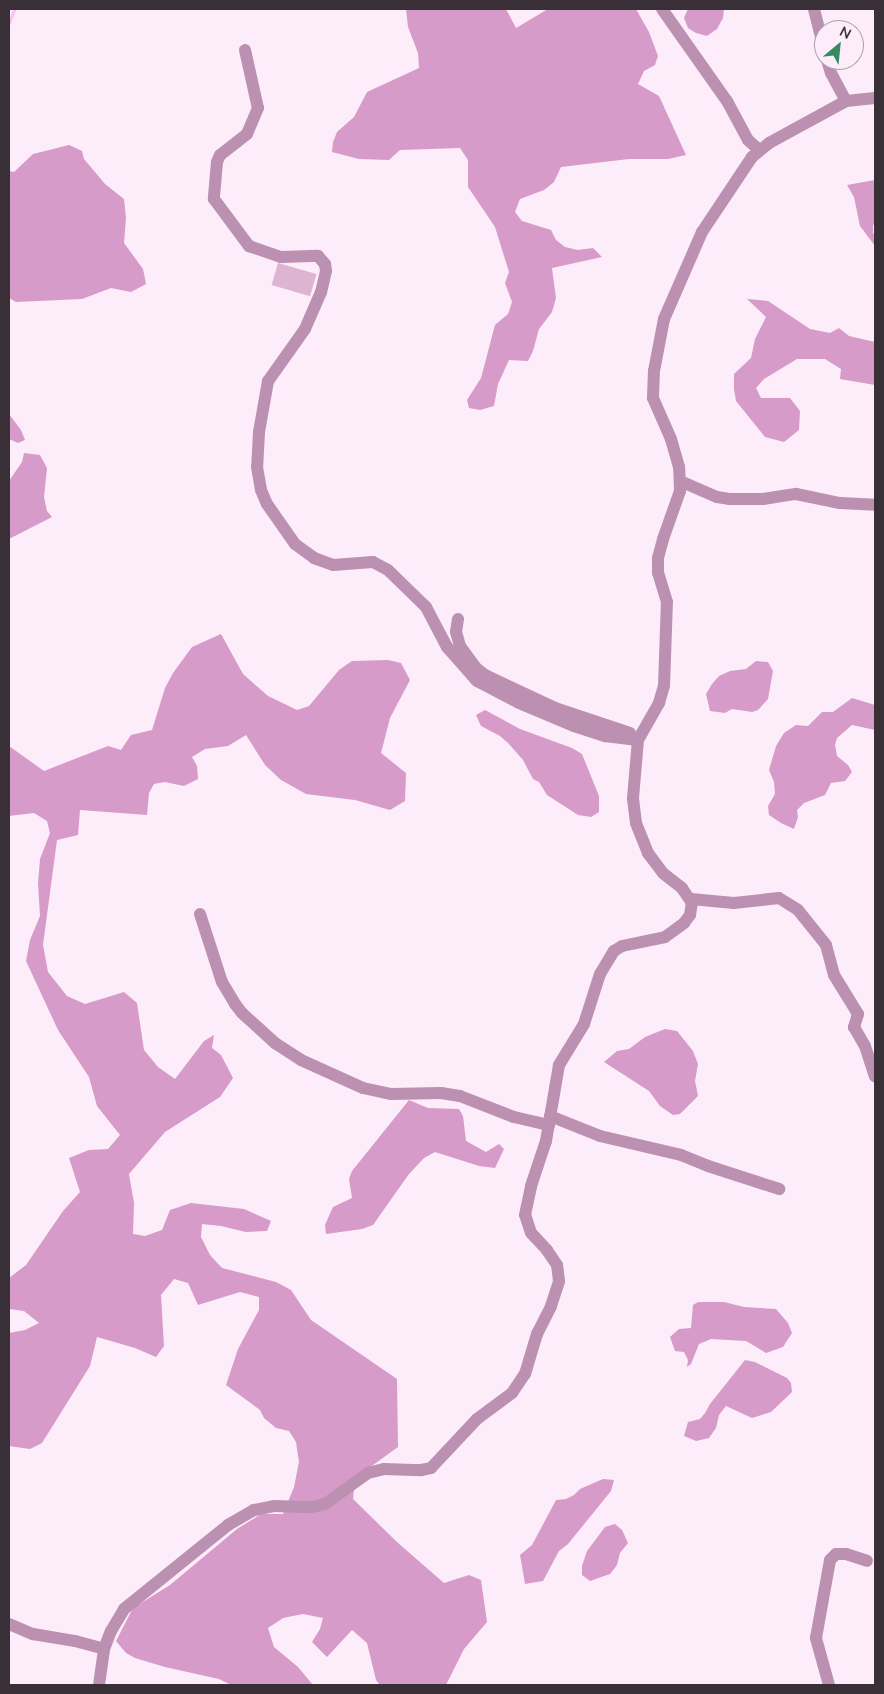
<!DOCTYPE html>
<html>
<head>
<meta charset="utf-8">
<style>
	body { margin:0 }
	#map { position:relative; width:884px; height:1694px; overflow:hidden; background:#fdecf9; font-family:Mulish,sans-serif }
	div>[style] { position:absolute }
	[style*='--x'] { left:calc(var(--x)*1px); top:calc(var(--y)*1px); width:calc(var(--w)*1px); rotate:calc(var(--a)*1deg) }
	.green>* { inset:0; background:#ddb5d3; transform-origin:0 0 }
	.forest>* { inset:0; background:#d69bc9 }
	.stream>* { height:3px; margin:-1.5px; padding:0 1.5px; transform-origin:1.5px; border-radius:1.5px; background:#fec0f0 }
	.minor>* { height:12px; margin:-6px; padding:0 6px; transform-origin:6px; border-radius:6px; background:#bb90b1 }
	span { translate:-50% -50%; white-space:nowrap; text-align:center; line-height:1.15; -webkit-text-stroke:5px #fdecf9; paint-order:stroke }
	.frame { position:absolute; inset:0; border:10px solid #383036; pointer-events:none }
	.north { position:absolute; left:814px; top:20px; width:50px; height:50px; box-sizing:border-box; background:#fdecf9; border:1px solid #aea1ab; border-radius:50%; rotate:28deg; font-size:14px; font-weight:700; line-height:20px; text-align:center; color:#383036 }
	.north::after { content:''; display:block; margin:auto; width:18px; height:22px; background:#358b5f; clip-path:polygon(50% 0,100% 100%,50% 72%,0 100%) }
</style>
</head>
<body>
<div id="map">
	<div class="green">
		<div style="left:278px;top:263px;width:40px;height:23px;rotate:16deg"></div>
	</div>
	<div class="forest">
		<div style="clip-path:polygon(406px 9px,506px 9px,516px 28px,548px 9px,636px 9px,649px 32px,658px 56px,655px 65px,644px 71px,638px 84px,659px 96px,686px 155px,668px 159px,629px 159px,561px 167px,554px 182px,544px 190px,520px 199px,515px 212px,522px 221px,551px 230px,556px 240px,565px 247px,578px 250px,593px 248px,602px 257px,552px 268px,556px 298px,552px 312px,539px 329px,533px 351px,528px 361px,509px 360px,498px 384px,494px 406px,480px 410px,469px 408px,467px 400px,481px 378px,495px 325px,508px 314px,512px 302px,505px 283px,509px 272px,495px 227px,468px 187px,468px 160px,460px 148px,400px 150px,389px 160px,359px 159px,332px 152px,333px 142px,337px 132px,354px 117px,367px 92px,419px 68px,418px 53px,408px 27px)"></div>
		<div style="clip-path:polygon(688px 9px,724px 9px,723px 18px,717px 29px,707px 36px,696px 33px,688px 28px,684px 18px)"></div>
		<div style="clip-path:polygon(69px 145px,82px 151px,84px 159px,105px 184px,124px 199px,126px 218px,124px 243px,143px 269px,146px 284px,131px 292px,111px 288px,82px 299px,16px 302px,9px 298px,9px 171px,14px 172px,33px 154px)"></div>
		<div style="clip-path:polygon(875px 180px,875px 224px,873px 225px,873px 233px,875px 235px,875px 246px,860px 226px,854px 197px,847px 185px)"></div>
		<div style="clip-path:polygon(747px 299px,768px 301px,810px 329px,830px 333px,839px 328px,849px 336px,875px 342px,875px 385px,840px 379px,841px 369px,825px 359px,797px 359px,764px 379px,756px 388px,761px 398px,790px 398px,800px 411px,799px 430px,784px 442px,765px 437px,736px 401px,734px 389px,734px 374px,751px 358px,755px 339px,766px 317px)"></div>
		<div style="clip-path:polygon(9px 414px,21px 430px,25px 440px,18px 443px,9px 439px)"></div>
		<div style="clip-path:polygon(24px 453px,40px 455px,47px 468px,44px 497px,47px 511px,52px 517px,9px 539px,9px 481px,22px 462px)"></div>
		<div style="clip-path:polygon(221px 634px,243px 674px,268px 696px,297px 710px,309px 706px,339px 670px,352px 661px,388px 660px,401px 663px,410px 680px,390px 718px,381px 753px,406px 773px,405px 801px,390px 810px,355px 800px,306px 794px,281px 780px,265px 765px,246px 735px,228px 746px,205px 749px,192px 757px,197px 766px,198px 779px,184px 786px,165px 782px,154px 784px,149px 793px,147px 815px,80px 810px,78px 835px,57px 840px,43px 945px,48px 972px,67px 996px,85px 1004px,124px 992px,137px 1003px,144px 1050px,158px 1067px,175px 1079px,204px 1041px,214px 1035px,212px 1048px,221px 1055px,233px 1078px,220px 1097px,165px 1132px,129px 1174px,134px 1203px,133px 1234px,145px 1236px,162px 1230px,170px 1210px,191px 1203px,244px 1209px,271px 1221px,267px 1231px,246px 1232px,221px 1226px,202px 1224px,201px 1237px,210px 1255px,222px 1268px,276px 1282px,291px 1290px,311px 1320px,397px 1379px,398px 1447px,355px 1478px,353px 1499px,398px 1543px,444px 1583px,469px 1575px,481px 1580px,487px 1622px,464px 1649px,446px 1685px,380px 1685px,376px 1680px,367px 1643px,352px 1630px,327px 1657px,312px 1642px,320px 1629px,323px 1618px,303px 1614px,283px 1618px,268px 1628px,274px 1647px,298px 1667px,313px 1685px,231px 1685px,219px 1679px,165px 1667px,135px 1658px,126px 1653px,116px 1641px,133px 1608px,170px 1585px,237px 1529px,261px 1514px,283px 1514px,294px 1487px,299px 1462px,296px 1442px,289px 1431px,276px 1428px,264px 1418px,260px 1410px,226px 1385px,238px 1349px,259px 1310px,259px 1297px,240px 1292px,198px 1305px,188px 1283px,174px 1279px,161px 1295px,164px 1346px,156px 1357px,135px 1348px,97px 1337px,90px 1366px,42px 1443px,30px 1449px,9px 1446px,9px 1333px,25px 1330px,39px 1323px,24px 1311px,9px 1309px,9px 1278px,26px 1265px,63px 1211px,80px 1192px,69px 1158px,89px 1150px,108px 1149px,120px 1135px,97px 1106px,89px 1077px,58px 1030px,26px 961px,30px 940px,40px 916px,38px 883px,40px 859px,50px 833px,47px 821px,34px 813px,9px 816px,9px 746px,44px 771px,108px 746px,121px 750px,131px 735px,152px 730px,165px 688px,173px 673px,192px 647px)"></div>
		<div style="clip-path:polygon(756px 661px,768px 662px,773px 671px,768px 699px,758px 710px,752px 712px,732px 709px,725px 713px,710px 711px,706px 694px,712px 684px,719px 676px,730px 671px,746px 669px)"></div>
		<div style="clip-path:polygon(852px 698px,875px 705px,875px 730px,852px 725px,837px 738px,835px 745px,837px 756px,848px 765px,852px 772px,845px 781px,831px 783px,825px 795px,804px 803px,797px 810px,798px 817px,794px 829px,781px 823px,769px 815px,768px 806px,775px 794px,774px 782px,769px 770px,776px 746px,784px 733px,796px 725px,808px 726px,822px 712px,833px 712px)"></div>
		<div style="clip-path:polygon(485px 710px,520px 729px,572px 748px,582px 754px,599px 796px,599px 812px,591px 817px,578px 815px,547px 795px,539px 782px,533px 779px,523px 760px,509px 744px,500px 736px,481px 726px,476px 715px)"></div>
		<div style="clip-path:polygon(665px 1029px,677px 1031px,693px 1051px,698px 1064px,695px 1081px,698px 1096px,680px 1114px,673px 1115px,660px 1106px,649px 1091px,604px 1062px,617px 1051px,629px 1049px,645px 1037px)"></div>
		<div style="clip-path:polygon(409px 1100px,428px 1108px,459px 1109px,463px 1116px,466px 1141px,486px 1152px,499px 1144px,504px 1149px,495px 1168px,479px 1166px,435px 1152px,424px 1158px,409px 1174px,373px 1225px,362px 1229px,326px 1234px,325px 1225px,333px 1207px,352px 1198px,349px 1179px,352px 1171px)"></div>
		<div style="clip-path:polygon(698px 1302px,724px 1302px,744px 1307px,776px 1309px,788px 1323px,792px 1333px,783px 1347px,766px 1353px,746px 1341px,711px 1339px,699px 1344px,691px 1364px,687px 1367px,688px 1360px,684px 1352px,675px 1351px,670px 1337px,679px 1329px,691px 1328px,693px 1305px)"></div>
		<div style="clip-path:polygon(745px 1360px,755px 1362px,787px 1378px,791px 1383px,792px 1392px,771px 1412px,752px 1418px,726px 1406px,719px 1415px,716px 1428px,709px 1438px,696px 1441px,684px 1436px,688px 1422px,700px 1419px,705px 1413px,710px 1404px)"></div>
		<div style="clip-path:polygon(603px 1479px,614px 1480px,611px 1491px,568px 1544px,559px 1551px,543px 1581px,525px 1584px,520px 1555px,532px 1545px,556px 1500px,566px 1499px,574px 1495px,580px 1489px)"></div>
		<div style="clip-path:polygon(615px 1524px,622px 1530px,628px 1543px,620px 1553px,617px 1565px,610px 1574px,590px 1581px,582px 1575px,582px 1566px,587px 1551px,605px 1527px)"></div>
	</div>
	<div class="stream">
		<div style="--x:9;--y:23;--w:15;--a:-70"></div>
	</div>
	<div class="minor">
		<div style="--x:662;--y:9;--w:113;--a:54.8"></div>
		<div style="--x:727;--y:101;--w:44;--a:61.7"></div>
		<div style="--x:748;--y:140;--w:15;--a:42"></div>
		<div style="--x:814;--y:9;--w:41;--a:76"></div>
		<div style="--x:245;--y:50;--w:59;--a:77.4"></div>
		<div style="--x:258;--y:108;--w:28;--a:113"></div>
		<div style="--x:247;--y:134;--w:34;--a:142"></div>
		<div style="--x:220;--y:155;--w:8;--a:113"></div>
		<div style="--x:217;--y:162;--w:37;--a:95"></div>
		<div style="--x:214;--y:199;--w:59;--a:53.3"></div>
		<div style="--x:249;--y:246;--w:34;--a:19"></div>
		<div style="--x:281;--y:257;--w:37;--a:-2"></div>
		<div style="--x:318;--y:256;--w:11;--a:49"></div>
		<div style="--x:325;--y:264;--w:7;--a:82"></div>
		<div style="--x:326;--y:271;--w:22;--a:103"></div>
		<div style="--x:321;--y:292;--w:40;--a:113.4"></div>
		<div style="--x:305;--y:329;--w:64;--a:125.4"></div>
		<div style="--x:268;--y:381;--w:52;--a:100"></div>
		<div style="--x:259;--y:432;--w:35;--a:93"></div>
		<div style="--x:257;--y:467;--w:23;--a:80"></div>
		<div style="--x:261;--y:490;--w:15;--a:67"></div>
		<div style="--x:267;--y:504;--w:49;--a:55"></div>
		<div style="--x:295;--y:544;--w:24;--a:36"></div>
		<div style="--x:314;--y:558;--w:20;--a:20"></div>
		<div style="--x:333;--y:565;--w:40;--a:-4.3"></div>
		<div style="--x:373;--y:562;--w:17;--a:28"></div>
		<div style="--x:388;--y:570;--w:53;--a:44.2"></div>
		<div style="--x:426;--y:607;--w:45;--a:62.3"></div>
		<div style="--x:447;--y:647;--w:45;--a:48.6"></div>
		<div style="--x:477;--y:681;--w:47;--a:27.6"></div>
		<div style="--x:519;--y:703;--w:60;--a:22.7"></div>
		<div style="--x:574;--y:726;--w:33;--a:18"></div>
		<div style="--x:605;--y:736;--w:33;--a:7"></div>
		<div style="--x:827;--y:60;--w:14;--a:73"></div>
		<div style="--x:831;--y:73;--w:32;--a:62"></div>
		<div style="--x:680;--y:481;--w:40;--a:23.4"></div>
		<div style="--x:717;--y:497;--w:12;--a:9"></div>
		<div style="--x:729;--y:499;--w:34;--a:0"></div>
		<div style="--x:763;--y:499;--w:33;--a:-9"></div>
		<div style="--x:796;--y:494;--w:45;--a:11.6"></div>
		<div style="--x:840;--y:503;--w:35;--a:3"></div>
		<div style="--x:458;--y:619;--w:13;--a:99"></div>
		<div style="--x:456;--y:632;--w:15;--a:74"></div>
		<div style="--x:460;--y:646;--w:27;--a:54"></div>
		<div style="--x:476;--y:668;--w:11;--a:38"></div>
		<div style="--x:485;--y:675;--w:77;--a:25.2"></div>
		<div style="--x:555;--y:708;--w:79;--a:18.4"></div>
		<div style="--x:691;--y:899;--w:43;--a:5.3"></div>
		<div style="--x:734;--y:903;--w:45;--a:-6.3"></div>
		<div style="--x:779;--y:898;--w:22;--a:32"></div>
		<div style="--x:798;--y:910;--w:45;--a:51.3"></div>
		<div style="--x:826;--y:945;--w:31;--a:75"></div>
		<div style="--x:834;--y:975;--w:46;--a:58.4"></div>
		<div style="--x:858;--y:1014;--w:14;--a:107"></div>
		<div style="--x:854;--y:1027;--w:22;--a:60"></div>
		<div style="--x:865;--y:1046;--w:32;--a:72"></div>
		<div style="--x:200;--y:914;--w:71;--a:72.1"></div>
		<div style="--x:222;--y:982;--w:26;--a:59"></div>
		<div style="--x:235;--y:1004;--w:11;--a:52"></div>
		<div style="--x:242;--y:1013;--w:45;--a:42.3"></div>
		<div style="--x:275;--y:1043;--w:31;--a:33"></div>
		<div style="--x:301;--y:1060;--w:68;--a:24.3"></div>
		<div style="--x:363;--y:1088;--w:29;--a:12"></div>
		<div style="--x:391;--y:1094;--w:50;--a:-1.1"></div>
		<div style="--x:441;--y:1093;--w:19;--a:9"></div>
		<div style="--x:460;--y:1096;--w:58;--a:21.3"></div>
		<div style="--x:514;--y:1117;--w:36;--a:13"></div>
		<div style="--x:550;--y:1116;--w:54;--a:21.8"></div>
		<div style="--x:600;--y:1136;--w:83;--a:13.2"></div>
		<div style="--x:681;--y:1155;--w:29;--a:22"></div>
		<div style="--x:708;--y:1166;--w:75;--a:17.9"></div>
		<div style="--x:9;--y:1624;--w:26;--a:23"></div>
		<div style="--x:33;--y:1634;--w:43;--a:9.5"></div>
		<div style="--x:75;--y:1641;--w:30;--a:15"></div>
		<div style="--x:99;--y:1685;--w:36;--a:-82"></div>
		<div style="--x:104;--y:1649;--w:19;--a:-69"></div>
		<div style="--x:111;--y:1631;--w:26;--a:-59"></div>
		<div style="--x:124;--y:1609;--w:134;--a:-38.9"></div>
		<div style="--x:228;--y:1525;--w:30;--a:-30"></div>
		<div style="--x:254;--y:1510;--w:20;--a:-11"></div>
		<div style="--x:274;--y:1506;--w:38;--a:2"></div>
		<div style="--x:312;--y:1507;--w:13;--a:-13"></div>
		<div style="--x:325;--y:1504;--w:53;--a:-35.8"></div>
		<div style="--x:368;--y:1473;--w:16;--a:-14"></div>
		<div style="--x:384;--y:1469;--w:37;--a:2"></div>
		<div style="--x:421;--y:1470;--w:10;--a:-11"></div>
		<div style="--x:431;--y:1468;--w:67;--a:-46.8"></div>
		<div style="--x:477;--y:1419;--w:44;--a:-36.6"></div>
		<div style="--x:512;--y:1393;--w:23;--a:-56"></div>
		<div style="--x:525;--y:1374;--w:42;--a:-73.3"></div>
		<div style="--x:537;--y:1334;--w:31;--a:-63"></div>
		<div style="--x:551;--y:1306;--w:26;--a:-72"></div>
		<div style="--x:559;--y:1281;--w:16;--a:-97"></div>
		<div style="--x:557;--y:1265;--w:18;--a:-124"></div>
		<div style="--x:547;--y:1250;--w:23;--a:-133"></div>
		<div style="--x:531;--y:1233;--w:19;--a:-108"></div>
		<div style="--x:525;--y:1215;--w:30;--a:-78"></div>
		<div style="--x:531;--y:1186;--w:47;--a:-71.6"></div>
		<div style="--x:546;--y:1141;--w:77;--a:-80.3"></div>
		<div style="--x:559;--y:1065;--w:48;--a:-58.6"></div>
		<div style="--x:584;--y:1024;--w:52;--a:-72.3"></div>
		<div style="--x:600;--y:974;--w:27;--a:-59"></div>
		<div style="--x:614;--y:951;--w:9;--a:-32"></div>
		<div style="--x:622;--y:946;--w:44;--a:-11.8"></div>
		<div style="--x:665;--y:937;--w:24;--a:-36"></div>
		<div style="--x:684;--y:923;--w:10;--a:-53"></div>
		<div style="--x:690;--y:915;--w:12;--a:-81"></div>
		<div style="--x:692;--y:903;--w:18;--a:-124"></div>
		<div style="--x:682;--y:888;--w:24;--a:-142"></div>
		<div style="--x:663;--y:873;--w:25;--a:-127"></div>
		<div style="--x:648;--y:853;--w:32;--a:-112"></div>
		<div style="--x:636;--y:823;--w:25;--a:-97"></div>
		<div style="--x:633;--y:798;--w:58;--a:-85.1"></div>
		<div style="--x:638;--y:740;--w:43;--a:-60.4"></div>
		<div style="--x:659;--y:703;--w:18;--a:-74"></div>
		<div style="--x:664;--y:686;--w:84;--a:-88"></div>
		<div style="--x:667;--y:602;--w:30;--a:-107"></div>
		<div style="--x:658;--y:573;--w:15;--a:-90"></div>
		<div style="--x:658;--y:558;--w:20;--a:-75"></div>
		<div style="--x:663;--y:539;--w:51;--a:-70.5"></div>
		<div style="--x:680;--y:491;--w:24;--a:-92"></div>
		<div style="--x:679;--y:467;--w:29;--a:-106"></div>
		<div style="--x:671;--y:439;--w:45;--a:-113.7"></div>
		<div style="--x:653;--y:398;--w:27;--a:-88"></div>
		<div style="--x:654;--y:371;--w:53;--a:-79.1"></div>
		<div style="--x:664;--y:319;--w:95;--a:-66.4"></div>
		<div style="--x:702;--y:232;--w:90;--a:-56.3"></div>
		<div style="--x:752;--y:157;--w:22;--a:-39"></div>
		<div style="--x:769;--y:143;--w:88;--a:-28.6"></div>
		<div style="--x:846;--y:101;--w:29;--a:-6"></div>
		<div style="--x:829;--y:1685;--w:49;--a:-105.5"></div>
		<div style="--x:816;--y:1638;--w:79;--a:-79.8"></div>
		<div style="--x:830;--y:1560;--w:8;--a:-45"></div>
		<div style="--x:836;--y:1554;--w:10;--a:0"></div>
		<div style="--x:846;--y:1554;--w:22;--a:18"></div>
	</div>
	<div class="frame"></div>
	<div class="north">N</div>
</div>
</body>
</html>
